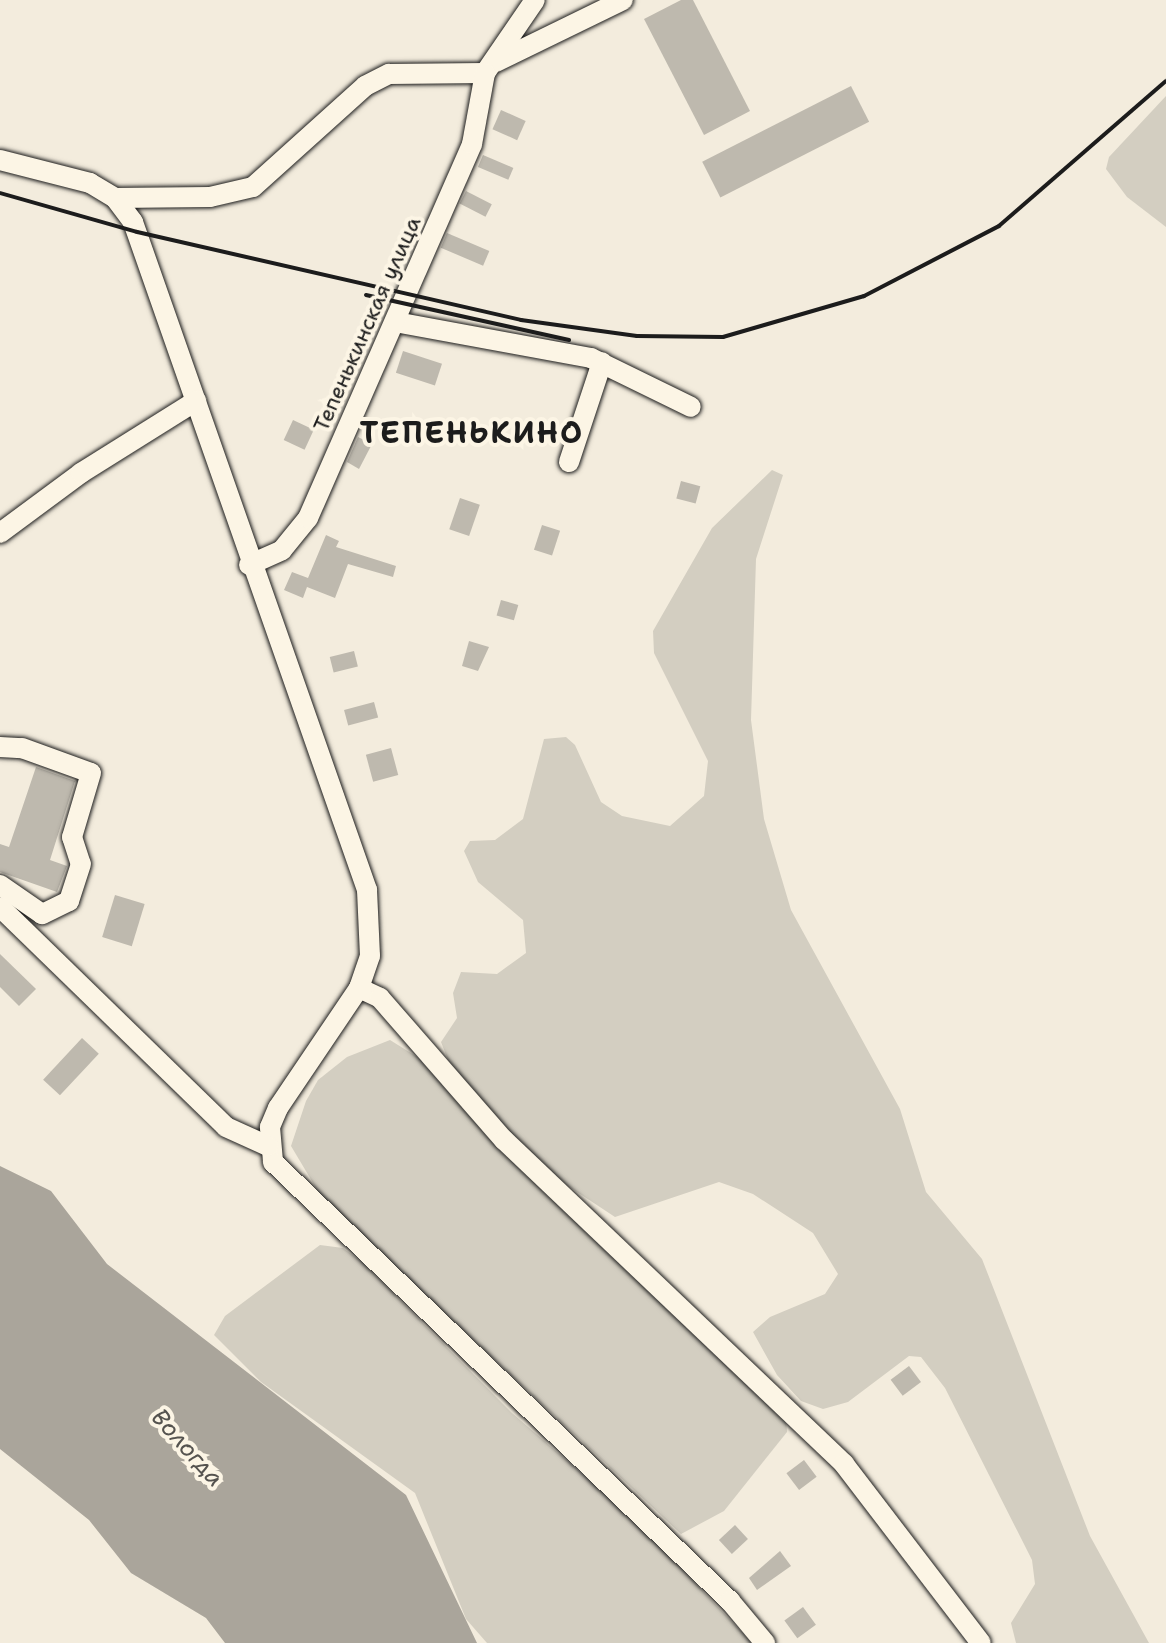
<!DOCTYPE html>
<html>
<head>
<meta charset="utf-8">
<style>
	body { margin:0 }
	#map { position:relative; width:1166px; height:1643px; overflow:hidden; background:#f3ecdd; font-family:"Shantell Sans",sans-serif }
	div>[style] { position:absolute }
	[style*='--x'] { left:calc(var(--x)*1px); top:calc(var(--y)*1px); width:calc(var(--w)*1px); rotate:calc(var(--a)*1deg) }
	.green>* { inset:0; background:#d3cec1 }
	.water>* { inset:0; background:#aaa59b }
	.building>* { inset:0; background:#beb9ae; transform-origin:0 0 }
	.roads { filter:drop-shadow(0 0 2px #1c1c1c) drop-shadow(0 0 2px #1c1c1c) }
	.minor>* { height:20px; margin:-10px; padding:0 10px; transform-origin:10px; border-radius:10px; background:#fcf5e5 }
	.rail>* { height:4px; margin:-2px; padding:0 2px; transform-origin:2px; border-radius:2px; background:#1c1c1c }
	span { translate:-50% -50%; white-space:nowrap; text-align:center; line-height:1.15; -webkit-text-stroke:8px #fcf5e5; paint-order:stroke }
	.street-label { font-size:22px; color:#1c1c1c }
	.water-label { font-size:24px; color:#55534f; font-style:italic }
	.district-label { font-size:30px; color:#1c1c1c; font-weight:700; letter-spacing:2px }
</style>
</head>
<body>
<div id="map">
	<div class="green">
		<div style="clip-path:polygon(1166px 96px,1166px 227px,1127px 197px,1106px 169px,1109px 157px)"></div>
		<div style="clip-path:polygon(772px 470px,783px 475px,756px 559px,751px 720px,764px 819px,791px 910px,900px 1109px,926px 1192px,982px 1259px,1090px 1536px,1149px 1643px,1016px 1643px,1011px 1623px,1035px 1584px,1032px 1560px,945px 1388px,921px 1357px,909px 1356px,848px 1402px,823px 1409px,801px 1401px,777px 1375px,753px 1332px,770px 1317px,825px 1294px,838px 1274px,813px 1233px,753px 1194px,719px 1182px,615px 1217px,565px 1184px,484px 1114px,454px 1075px,441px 1042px,457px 1018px,453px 993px,461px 972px,497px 974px,526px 953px,523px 920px,478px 882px,464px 851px,470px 841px,495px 840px,523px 819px,544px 739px,566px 737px,575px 745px,601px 802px,622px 816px,670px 826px,704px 796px,708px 761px,654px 653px,653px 631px,712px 528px)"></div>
		<div style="clip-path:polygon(390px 1040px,422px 1060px,786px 1420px,787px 1432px,724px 1511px,681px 1534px,322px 1198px,291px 1146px,306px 1101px,318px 1080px,347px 1057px)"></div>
		<div style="clip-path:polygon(320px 1245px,343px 1248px,363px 1263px,512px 1413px,634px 1519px,752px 1643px,487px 1643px,466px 1619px,415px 1493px,261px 1382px,214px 1335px,225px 1316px)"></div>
	</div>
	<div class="water">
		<div style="clip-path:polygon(0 1166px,51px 1191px,107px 1264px,406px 1495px,477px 1643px,225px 1643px,206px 1618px,131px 1573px,89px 1520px,0 1449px)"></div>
	</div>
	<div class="building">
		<div style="clip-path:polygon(681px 0,693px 0,750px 111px,704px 135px,644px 19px)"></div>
		<div style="left:851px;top:86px;width:40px;height:167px;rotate:63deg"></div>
		<div style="left:501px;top:110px;width:27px;height:21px;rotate:24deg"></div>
		<div style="left:483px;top:155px;width:33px;height:13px;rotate:23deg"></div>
		<div style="left:466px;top:191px;width:29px;height:14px;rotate:27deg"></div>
		<div style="left:447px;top:233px;width:46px;height:16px;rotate:23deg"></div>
		<div style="left:403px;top:351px;width:41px;height:23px;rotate:18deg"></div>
		<div style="left:293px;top:420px;width:23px;height:22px;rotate:25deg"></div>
		<div style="clip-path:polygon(358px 437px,372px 444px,359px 469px,347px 462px)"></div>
		<div style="left:681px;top:481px;width:20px;height:18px;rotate:15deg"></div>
		<div style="left:460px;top:498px;width:21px;height:33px;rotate:19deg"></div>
		<div style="left:542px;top:525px;width:19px;height:26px;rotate:18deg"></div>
		<div style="clip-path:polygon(326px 535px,339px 541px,336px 547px,396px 566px,393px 577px,348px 564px,335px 598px,307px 587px,303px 598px,284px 590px,292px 572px,308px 578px)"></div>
		<div style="left:501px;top:600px;width:18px;height:16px;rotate:16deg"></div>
		<div style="clip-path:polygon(469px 641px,489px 647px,478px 671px,462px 666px)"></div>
		<div style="left:354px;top:651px;width:16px;height:25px;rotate:76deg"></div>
		<div style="left:374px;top:702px;width:16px;height:31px;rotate:75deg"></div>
		<div style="left:391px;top:748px;width:28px;height:26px;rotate:75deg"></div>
		<div style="clip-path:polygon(36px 767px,75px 781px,50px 860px,67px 866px,57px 892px,0 872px,0 844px,9px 847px)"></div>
		<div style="left:115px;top:895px;width:31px;height:44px;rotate:17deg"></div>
		<div style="clip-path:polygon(0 954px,36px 989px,19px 1006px,0 987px)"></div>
		<div style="left:82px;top:1038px;width:23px;height:57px;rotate:43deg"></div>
		<div style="left:909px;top:1366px;width:20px;height:23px;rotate:53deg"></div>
		<div style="left:804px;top:1460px;width:21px;height:22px;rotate:53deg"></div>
		<div style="left:735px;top:1525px;width:19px;height:22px;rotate:47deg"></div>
		<div style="clip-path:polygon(780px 1551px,791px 1566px,757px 1590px,749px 1578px)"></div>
		<div style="left:803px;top:1607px;width:22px;height:23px;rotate:54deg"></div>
	</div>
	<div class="roads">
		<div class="minor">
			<div style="--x:496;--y:62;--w:141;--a:-26"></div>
			<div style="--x:0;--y:160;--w:93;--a:14.3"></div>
			<div style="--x:90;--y:183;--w:29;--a:31"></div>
			<div style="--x:115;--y:198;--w:30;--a:53"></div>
			<div style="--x:133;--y:222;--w:708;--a:70.69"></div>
			<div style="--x:367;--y:890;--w:66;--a:87.4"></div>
			<div style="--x:370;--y:956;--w:34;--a:109"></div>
			<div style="--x:359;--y:988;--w:145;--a:124"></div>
			<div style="--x:278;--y:1108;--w:21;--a:113"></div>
			<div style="--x:270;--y:1127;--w:35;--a:85"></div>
			<div style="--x:273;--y:1162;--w:634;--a:43.85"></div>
			<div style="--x:730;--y:1601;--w:55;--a:50.2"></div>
			<div style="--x:115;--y:198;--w:95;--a:-0.6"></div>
			<div style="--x:210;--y:197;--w:44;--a:-13.1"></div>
			<div style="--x:253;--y:187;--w:151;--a:-42"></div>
			<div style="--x:365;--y:86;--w:27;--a:-27"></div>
			<div style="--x:389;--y:74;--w:96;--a:-0.6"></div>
			<div style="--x:485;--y:73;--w:88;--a:-55.6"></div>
			<div style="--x:395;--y:322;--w:199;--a:10.4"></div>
			<div style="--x:591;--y:358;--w:111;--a:26.1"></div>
			<div style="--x:569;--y:462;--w:105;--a:-71.7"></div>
			<div style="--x:0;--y:533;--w:101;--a:-36.5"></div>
			<div style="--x:81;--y:473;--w:136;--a:-32.1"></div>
			<div style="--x:249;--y:565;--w:36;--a:-24"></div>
			<div style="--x:282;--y:550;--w:41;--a:-50.9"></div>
			<div style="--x:308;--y:518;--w:408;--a:-66.3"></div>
			<div style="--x:472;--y:144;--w:72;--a:-79.6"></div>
			<div style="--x:0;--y:747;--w:22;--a:3"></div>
			<div style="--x:22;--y:748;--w:73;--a:19.9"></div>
			<div style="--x:91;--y:773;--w:67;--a:106.5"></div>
			<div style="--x:72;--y:837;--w:28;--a:72"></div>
			<div style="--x:81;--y:864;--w:39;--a:108"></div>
			<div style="--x:69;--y:901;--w:30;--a:154"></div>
			<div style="--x:42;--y:914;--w:51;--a:-145.4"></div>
			<div style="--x:0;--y:907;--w:315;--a:44.2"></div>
			<div style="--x:226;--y:1127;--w:46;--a:24.3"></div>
			<div style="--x:359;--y:988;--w:23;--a:25"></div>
			<div style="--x:380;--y:998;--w:189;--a:48.9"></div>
			<div style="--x:504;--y:1140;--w:470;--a:43.6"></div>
			<div style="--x:844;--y:1464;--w:225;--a:52.6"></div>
		</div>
	</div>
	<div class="rail">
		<div style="--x:0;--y:193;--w:142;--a:15.9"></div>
		<div style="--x:137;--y:232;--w:394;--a:12.9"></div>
		<div style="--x:521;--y:320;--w:117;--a:7.9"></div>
		<div style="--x:637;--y:336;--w:86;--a:0.7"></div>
		<div style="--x:723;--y:337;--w:147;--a:-16.2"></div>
		<div style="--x:864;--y:296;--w:152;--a:-27.4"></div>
		<div style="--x:999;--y:226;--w:221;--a:-41"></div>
		<div style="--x:366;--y:295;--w:208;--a:12.5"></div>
	</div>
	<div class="street-label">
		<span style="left:367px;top:324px;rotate:-66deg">Тепенькинская улица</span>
	</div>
	<div class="water-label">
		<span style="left:187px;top:1448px;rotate:48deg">Вологда</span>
	</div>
	<div class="district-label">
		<span style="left:472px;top:433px">ТЕПЕНЬКИНО</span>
	</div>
</div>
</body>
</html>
